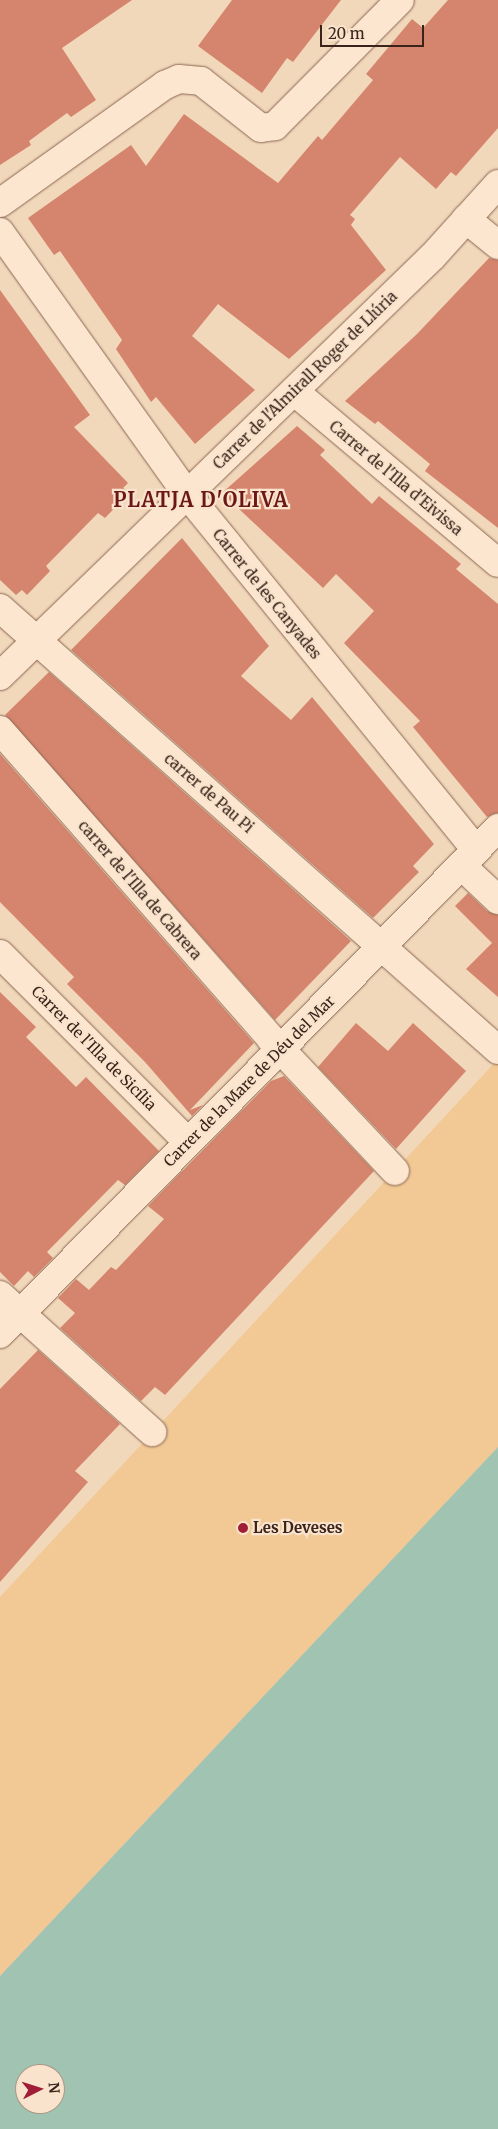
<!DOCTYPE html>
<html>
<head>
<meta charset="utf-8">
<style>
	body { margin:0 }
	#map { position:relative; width:498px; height:2129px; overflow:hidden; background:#f2d8bb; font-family:Merriweather,serif }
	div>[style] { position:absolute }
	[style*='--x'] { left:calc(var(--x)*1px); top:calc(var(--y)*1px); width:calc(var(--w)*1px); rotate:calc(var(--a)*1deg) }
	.sand>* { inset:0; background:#f2c895 }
	.water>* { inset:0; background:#a0c3b2 }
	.building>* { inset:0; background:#d5856d }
	.roads { filter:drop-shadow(0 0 1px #8b6753) drop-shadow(0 0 1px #8b6753) }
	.minor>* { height:28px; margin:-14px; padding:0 14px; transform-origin:14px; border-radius:14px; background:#fce6cf }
	.dots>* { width:14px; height:14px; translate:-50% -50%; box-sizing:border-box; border:2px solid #f9e3cc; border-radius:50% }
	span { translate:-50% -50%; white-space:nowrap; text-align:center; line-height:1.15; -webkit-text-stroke:4.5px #f9e3cc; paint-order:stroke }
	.street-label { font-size:15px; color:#39231a }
	.poi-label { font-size:15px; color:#39231a; font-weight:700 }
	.left { translate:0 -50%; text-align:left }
	.district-label { font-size:20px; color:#6a1715; font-weight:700; letter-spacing:1px }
	.north { position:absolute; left:15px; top:2064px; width:50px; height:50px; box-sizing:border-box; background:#f9e3cc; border:1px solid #ac9685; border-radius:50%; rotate:85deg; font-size:14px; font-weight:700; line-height:20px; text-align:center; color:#39231a }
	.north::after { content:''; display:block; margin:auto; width:18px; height:22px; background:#a11d37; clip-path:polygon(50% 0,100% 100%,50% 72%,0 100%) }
	.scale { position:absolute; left:320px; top:25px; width:104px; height:22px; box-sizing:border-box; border:2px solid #39231a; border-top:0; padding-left:6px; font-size:15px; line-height:18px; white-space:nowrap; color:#39231a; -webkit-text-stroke:4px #f9e3cc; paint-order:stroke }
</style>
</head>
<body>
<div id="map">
	<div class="sand">
		<div style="clip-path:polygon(498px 1059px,498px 1447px,0 1976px,0 1597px)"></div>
	</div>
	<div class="water">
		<div style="clip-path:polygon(evenodd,498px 1447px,498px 2129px,0 2129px,0 1976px,498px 1447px,25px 2074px,55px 2074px,55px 2104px,25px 2104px,25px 2074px)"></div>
	</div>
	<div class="building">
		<div style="clip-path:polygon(0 0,132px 0,62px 48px,96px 100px,71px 117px,67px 113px,29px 141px,31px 145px,0 165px)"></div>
		<div style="clip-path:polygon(232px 0,341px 0,293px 62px,287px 58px,262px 93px,198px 46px)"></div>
		<div style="clip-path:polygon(448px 0,498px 0,498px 128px,456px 176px,451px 172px,436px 189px,400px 157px,350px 215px,355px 219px,351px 225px,386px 270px,289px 359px,218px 304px,192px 336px,255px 390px,195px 444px,156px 397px,151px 402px,116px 349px,122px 340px,60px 251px,54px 255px,28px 218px,131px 145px,146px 166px,184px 114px,278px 183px,318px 136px,322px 140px,373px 80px,366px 74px,412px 19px,423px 28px)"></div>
		<div style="clip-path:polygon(489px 258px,498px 260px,498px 528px,425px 471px,430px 464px,378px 421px,375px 424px,345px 401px,417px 334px)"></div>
		<div style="clip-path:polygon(0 290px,90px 415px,74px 427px,128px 483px,123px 488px,129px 493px,105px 518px,98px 513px,46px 566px,50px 571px,27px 595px,22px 590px,16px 595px,0 580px)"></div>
		<div style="clip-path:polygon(297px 426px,325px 450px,320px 455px,372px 504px,379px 496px,461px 564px,456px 569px,498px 604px,498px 813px,487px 817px,413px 727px,420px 721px,344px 643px,374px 611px,336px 574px,323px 588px,222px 493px)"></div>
		<div style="clip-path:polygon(182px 538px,269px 646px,241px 676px,291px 720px,312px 697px,434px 844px,413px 866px,419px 872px,373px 918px,71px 650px)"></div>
		<div style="clip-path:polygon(49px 672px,351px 941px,275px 1020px,5px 715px)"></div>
		<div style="clip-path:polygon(0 754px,254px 1043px,190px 1110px,203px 1105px,192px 1116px,145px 1062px,67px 984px,74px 977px,0 902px)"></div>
		<div style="clip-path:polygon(468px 893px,487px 911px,498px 915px,498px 997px,466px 969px,492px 943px,455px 906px)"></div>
		<div style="clip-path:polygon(0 992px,36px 1027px,26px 1037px,76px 1087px,86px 1077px,159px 1151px,125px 1185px,118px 1180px,47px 1252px,53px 1258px,34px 1277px,28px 1271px,14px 1286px,0 1272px)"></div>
		<div style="clip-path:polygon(356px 1023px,388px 1051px,413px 1023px,466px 1071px,396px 1149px,318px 1067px)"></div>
		<div style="clip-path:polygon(284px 1076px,374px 1171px,165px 1395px,155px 1387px,141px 1401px,60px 1328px,75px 1313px,58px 1298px,76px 1279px,89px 1290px,111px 1267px,116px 1270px,164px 1219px,148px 1206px,271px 1081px)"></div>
		<div style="clip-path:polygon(38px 1350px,120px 1424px,75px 1471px,88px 1482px,0 1582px,0 1389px)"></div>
	</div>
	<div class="roads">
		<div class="minor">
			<div style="--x:0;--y:203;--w:203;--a:-35.6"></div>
			<div style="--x:165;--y:85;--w:15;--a:-23"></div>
			<div style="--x:179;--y:79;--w:22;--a:5"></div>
			<div style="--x:201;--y:81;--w:76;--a:38.1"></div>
			<div style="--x:261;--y:128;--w:14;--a:-8"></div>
			<div style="--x:275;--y:126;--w:177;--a:-45.2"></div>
			<div style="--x:466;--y:219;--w:41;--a:39.1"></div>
			<div style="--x:0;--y:232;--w:320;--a:54.5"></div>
			<div style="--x:186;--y:493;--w:460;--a:50.9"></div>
			<div style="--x:295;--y:392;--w:265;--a:40.1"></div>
			<div style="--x:0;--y:608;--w:666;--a:41.59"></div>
			<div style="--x:0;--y:676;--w:603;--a:-44.13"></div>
			<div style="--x:433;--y:256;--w:97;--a:-47.9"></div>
			<div style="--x:0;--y:730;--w:411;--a:48.7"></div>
			<div style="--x:271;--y:1039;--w:181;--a:46.8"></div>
			<div style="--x:461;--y:865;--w:51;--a:43.4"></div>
			<div style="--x:0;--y:954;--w:266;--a:45"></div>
			<div style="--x:0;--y:1295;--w:205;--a:42"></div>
			<div style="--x:0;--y:1334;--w:710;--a:-45.46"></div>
		</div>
	</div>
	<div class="dots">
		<div style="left:243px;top:1528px;background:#a11d37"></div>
	</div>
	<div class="street-label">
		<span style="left:305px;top:380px;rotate:-44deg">Carrer de l'Almirall Roger de Llúria</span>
		<span style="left:396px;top:478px;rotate:40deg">Carrer de l'Illa d'Eivissa</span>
		<span style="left:267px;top:594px;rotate:51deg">Carrer de les Canyades</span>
		<span style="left:209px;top:793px;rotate:41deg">carrer de Pau Pi</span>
		<span style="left:140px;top:890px;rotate:49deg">carrer de l'Illa de Cabrera</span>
		<span style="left:94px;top:1048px;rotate:45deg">Carrer de l'Illa de Sicília</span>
		<span style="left:249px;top:1081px;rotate:-45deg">Carrer de la Mare de Déu del Mar</span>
	</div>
	<div class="poi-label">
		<span class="left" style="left:253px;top:1528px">Les Deveses</span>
	</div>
	<div class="district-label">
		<span style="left:201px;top:499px">PLATJA D'OLIVA</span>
	</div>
	<div class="north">N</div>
	<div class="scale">20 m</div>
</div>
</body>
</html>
